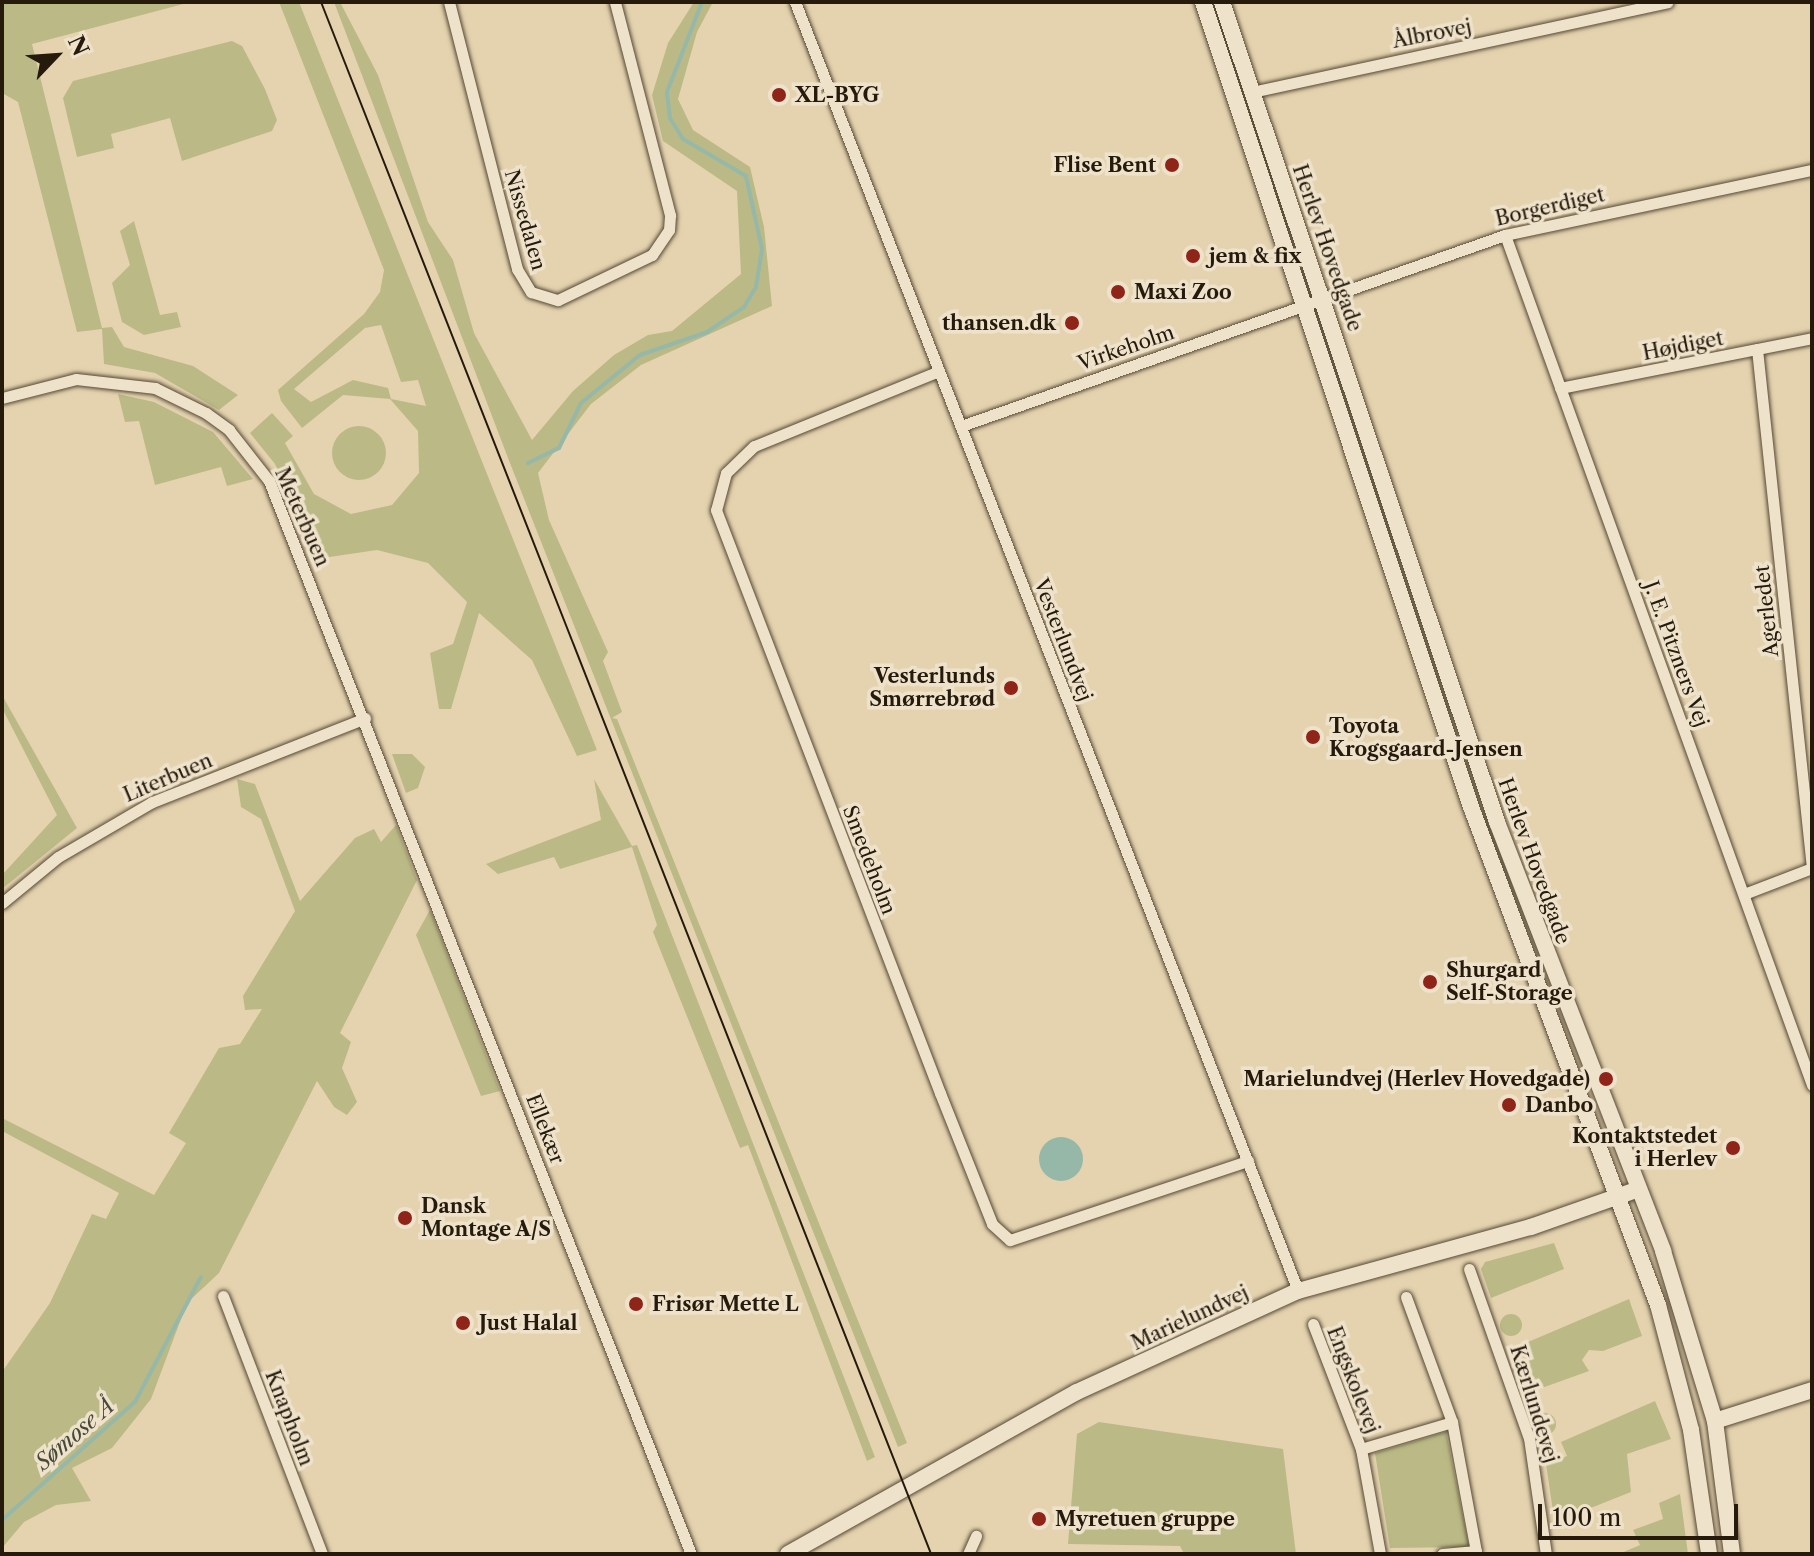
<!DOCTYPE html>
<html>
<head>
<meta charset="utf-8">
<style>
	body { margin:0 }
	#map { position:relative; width:1814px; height:1556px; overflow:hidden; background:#e5d3af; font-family:"Libre Caslon Text",serif }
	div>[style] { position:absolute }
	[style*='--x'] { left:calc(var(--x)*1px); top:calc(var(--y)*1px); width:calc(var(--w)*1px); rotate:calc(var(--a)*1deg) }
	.green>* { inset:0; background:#bbba86 }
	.round { border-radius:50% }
	.water>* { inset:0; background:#96b8a8 }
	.stream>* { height:4px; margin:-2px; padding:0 2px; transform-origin:2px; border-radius:2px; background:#96b8a8 }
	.roads { filter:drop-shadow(0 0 2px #554835) drop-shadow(0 0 2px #554835) }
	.street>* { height:11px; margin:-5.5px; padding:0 5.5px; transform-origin:5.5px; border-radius:5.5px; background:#eee2cb }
	.secondary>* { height:16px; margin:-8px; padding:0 8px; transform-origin:8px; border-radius:8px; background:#eee2cb }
	.tram>* { height:2px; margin:-1px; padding:0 1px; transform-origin:1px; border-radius:1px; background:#251a0c }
	.dots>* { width:22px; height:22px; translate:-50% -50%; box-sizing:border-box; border:4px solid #eee2cb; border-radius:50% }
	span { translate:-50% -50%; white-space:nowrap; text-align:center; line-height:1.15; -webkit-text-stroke:7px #eee2cb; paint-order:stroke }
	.street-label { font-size:20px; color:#251a0c }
	.poi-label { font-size:20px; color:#251a0c; font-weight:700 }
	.left { translate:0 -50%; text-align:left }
	.right { translate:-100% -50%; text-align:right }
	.water-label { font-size:22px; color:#47493b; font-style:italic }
	.frame { position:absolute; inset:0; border:4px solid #251a0c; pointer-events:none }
	.north { position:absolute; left:16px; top:16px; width:80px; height:80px; -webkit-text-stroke:6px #eee2cb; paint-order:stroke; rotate:65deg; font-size:22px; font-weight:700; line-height:32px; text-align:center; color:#251a0c }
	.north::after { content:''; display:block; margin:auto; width:28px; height:36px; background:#251a0c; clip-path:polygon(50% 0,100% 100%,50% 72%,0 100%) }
	.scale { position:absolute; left:1538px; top:1504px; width:200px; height:36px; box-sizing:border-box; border:4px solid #251a0c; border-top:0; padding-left:10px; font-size:24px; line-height:28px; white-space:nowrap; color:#251a0c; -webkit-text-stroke:6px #eee2cb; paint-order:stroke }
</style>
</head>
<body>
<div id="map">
	<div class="green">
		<div style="clip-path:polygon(2px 2px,191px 2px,32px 44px,102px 328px,112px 327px,124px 347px,193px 366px,238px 395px,219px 410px,155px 373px,104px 364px,102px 329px,77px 332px,18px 102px,2px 93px)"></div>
		<div style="clip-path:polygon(evenodd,279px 2px,299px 2px,597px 750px,577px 756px,532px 660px,479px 613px,451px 709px,439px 709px,430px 653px,453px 644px,467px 602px,428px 563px,377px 550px,316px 559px,275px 464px,250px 433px,272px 413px,293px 436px,285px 443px,314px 494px,351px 514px,392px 505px,419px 473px,418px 431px,390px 399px,343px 395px,302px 428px,281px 401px,278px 390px,364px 314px,380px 292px,384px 270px,279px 2px,381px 325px,401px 382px,418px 380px,426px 406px,391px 399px,388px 388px,353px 380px,311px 402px,294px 389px,365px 328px,381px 325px)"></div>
		<div style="clip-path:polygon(334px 2px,340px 2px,378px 75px,428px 222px,453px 260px,474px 333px,532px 440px,573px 391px,614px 355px,648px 335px,672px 331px,741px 274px,737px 191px,663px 141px,652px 95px,668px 43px,694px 2px,713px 2px,697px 32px,678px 99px,693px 130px,750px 167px,764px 227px,772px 306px,641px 365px,591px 404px,538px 473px,549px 520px,608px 652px,603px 661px,622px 712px,612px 718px,617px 719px,907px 1443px,898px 1447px,508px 458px)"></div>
		<div style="clip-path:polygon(232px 41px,242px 46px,265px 89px,277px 120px,272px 131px,182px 161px,170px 118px,111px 134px,114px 148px,77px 157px,63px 98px,73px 81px)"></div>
		<div style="clip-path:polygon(134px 221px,160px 315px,177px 312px,181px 327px,144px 335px,122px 322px,112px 283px,130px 265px,120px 231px)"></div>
		<div style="clip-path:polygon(118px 394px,154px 402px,213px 432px,253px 479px,227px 486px,221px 467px,155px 485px,139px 421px,125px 422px)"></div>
		<div class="round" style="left:332px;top:426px;width:54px;height:54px"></div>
		<div style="clip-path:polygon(2px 695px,77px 828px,2px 889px,2px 875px,57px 815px,2px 708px)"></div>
		<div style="clip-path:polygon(392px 754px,412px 754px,425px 767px,418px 788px,406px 793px)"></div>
		<div style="clip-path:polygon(237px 779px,255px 784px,300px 901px,355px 838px,374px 829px,381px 842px,396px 825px,417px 880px,340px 1033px,351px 1042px,342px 1068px,357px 1102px,347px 1115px,334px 1107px,317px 1081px,219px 1273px,187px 1303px,151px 1399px,112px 1448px,72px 1468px,91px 1501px,56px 1505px,24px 1522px,2px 1548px,2px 1372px,50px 1303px,92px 1214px,106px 1219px,119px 1193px,2px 1131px,2px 1118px,154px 1195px,186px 1143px,169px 1133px,219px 1048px,240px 1044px,262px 1009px,245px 1010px,243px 996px,295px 911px,261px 819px,241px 807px)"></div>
		<div style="clip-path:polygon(594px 779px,632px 846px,637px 845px,875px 1457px,867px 1461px,748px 1145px,740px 1148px,653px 932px,657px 925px,632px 847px,560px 869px,554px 857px,498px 874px,486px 864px,601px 820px)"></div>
		<div style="clip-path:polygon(430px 910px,500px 1091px,481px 1096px,416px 935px)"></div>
		<div style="clip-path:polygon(1554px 1243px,1564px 1269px,1491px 1298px,1481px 1269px,1485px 1262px)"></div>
		<div style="clip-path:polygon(1629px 1299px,1642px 1336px,1603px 1351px,1589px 1350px,1582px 1360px,1589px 1371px,1528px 1393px,1512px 1349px)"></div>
		<div class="round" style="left:1500px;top:1314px;width:22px;height:22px"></div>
		<div style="clip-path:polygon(1655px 1401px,1671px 1439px,1627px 1454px,1631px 1492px,1568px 1517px,1565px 1509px,1553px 1511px,1546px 1464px,1567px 1456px,1561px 1442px)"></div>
		<div class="round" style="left:1534px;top:1413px;width:22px;height:22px"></div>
		<div style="clip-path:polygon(1099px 1422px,1283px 1449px,1296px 1554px,1184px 1554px,1180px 1546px,1068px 1544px,1077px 1434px)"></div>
		<div style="clip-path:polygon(1446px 1432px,1469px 1547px,1390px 1548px,1375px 1453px)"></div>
		<div style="clip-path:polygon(1680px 1494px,1688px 1554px,1619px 1554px,1640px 1545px,1633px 1530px,1663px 1519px,1659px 1503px)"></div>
	</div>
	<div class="water">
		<div class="round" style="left:1039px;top:1137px;width:44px;height:44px"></div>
	</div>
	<div class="stream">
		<div style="--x:528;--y:463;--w:34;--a:-26"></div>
		<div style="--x:559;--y:448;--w:50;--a:-63.9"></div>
		<div style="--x:581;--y:403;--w:76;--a:-39.1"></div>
		<div style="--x:640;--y:355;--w:71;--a:-18.9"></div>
		<div style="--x:707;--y:332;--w:45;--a:-34"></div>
		<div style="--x:744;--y:307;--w:23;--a:-59"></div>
		<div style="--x:756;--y:287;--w:38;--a:-81"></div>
		<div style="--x:762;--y:249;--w:75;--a:-102.4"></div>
		<div style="--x:746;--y:176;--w:73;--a:-149.6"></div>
		<div style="--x:683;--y:139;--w:25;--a:-122"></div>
		<div style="--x:670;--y:118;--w:26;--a:-97"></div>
		<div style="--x:667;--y:92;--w:97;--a:-68.7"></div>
		<div style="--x:2;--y:1520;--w:178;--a:-41.6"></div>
		<div style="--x:135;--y:1402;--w:141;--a:-62.2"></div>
	</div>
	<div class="roads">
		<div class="street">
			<div style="--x:449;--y:2;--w:276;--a:75.7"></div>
			<div style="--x:517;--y:269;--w:27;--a:59"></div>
			<div style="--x:531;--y:292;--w:28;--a:17"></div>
			<div style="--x:558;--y:300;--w:104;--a:-25.6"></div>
			<div style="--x:652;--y:255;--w:30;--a:-56"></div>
			<div style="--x:669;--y:230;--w:15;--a:-86"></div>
			<div style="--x:670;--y:215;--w:220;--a:-104.5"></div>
			<div style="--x:795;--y:2;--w:1384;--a:68.68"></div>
			<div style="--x:1252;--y:92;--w:425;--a:-12.2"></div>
			<div style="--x:1505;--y:235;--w:904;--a:70.14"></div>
			<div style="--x:1757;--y:349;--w:522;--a:83.95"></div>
			<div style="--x:939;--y:371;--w:200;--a:157.9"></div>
			<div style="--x:754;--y:446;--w:39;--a:136"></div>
			<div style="--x:726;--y:473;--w:38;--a:105"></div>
			<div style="--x:716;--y:510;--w:625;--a:68.98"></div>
			<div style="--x:940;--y:1093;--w:141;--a:68.3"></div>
			<div style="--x:992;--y:1224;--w:24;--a:42"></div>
			<div style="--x:1010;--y:1240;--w:251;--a:-18.4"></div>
			<div style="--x:1560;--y:388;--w:257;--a:-11.2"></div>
			<div style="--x:2;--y:398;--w:76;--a:-14.4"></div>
			<div style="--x:76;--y:379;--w:80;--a:6.5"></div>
			<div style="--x:155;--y:388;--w:57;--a:26.1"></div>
			<div style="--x:206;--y:413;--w:29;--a:36"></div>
			<div style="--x:229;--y:430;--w:65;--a:51.9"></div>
			<div style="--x:269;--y:481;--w:1153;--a:68.53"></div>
			<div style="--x:961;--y:426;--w:577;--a:-19.35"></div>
			<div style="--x:1505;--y:235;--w:314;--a:-12"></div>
			<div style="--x:1744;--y:894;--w:73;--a:-20.9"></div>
			<div style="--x:2;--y:903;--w:72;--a:-39.4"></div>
			<div style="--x:58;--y:857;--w:109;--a:-30.3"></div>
			<div style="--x:152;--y:802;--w:229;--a:-21.5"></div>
			<div style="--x:1469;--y:1269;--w:179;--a:70.5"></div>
			<div style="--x:1529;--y:1438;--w:117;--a:81.7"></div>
			<div style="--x:223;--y:1296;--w:276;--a:69"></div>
			<div style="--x:1406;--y:1297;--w:133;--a:69.8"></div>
			<div style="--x:1452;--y:1422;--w:131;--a:79.5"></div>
			<div style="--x:1476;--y:1551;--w:34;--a:175"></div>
			<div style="--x:1313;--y:1324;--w:134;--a:69"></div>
			<div style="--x:1361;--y:1449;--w:107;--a:79.7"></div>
			<div style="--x:1361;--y:1449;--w:95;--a:-16.5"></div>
			<div style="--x:968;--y:1554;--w:20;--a:-66"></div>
		</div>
		<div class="secondary">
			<div style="--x:1203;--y:2;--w:848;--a:71.59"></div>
			<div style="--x:1471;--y:807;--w:532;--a:69.42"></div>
			<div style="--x:1658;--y:1305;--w:129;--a:75.2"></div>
			<div style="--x:1691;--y:1430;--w:125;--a:81.7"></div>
			<div style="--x:1222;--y:2;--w:865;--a:71.46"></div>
			<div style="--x:1497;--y:822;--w:460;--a:68.8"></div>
			<div style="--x:1663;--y:1251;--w:178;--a:73"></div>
			<div style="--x:1715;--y:1421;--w:134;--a:82.7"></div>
			<div style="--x:1715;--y:1421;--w:102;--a:-17.7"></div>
			<div style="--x:788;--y:1554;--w:331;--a:-29.3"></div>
			<div style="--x:1077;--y:1392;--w:243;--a:-24.6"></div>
			<div style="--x:1298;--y:1291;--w:242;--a:-15.4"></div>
			<div style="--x:1531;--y:1227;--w:114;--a:-19.4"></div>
		</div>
	</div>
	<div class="tram">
		<div style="--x:321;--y:2;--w:1668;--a:68.54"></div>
	</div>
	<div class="dots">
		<div style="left:779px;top:95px;background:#8f2418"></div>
		<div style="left:1172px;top:165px;background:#8f2418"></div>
		<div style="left:1193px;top:256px;background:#8f2418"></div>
		<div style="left:1118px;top:292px;background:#8f2418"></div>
		<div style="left:1072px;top:323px;background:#8f2418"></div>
		<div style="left:1011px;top:688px;background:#8f2418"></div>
		<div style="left:1313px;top:737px;background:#8f2418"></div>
		<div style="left:1430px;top:982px;background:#8f2418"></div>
		<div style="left:1606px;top:1079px;background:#8f2418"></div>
		<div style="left:1509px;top:1105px;background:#8f2418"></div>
		<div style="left:1733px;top:1148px;background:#8f2418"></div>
		<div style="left:405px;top:1218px;background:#8f2418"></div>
		<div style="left:636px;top:1304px;background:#8f2418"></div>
		<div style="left:463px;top:1323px;background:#8f2418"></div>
		<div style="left:1039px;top:1519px;background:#8f2418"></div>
	</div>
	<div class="street-label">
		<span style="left:1432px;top:34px;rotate:-11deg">Ålbrovej</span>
		<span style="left:1550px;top:207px;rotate:-13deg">Borgerdiget</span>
		<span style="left:525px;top:220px;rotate:74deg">Nissedalen</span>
		<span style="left:1327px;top:248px;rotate:71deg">Herlev Hovedgade</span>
		<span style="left:1683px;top:346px;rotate:-11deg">Højdiget</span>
		<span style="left:1126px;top:348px;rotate:-19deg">Virkeholm</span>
		<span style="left:302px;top:517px;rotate:66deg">Meterbuen</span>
		<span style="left:1767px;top:611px;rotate:-96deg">Agerledet</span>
		<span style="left:1063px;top:640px;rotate:69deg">Vesterlundvej</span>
		<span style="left:1676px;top:654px;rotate:70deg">J. E. Pitzners Vej</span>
		<span style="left:168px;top:778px;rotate:-23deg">Literbuen</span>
		<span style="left:869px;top:860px;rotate:69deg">Smedeholm</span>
		<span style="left:1534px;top:861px;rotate:70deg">Herlev Hovedgade</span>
		<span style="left:545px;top:1129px;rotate:69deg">Ellekær</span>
		<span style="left:1190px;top:1318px;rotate:-25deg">Marielundvej</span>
		<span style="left:1353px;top:1380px;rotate:69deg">Engskolevej</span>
		<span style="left:1534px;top:1404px;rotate:73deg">Kærlundevej</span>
		<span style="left:289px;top:1418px;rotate:69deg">Knapholm</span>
	</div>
	<div class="poi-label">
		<span class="left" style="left:795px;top:95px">XL-BYG</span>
		<span class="right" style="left:1156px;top:165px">Flise Bent</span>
		<span class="left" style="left:1209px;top:256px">jem &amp; fix</span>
		<span class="left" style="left:1134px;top:292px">Maxi Zoo</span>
		<span class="right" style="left:1056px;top:323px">thansen.dk</span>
		<span class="right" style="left:995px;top:688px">Vesterlunds<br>Smørrebrød</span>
		<span class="left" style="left:1329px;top:738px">Toyota<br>Krogsgaard-Jensen</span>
		<span class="left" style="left:1446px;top:982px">Shurgard<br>Self-Storage</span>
		<span class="right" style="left:1590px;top:1079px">Marielundvej (Herlev Hovedgade)</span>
		<span class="left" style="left:1525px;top:1105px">Danbo</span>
		<span class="right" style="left:1717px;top:1148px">Kontaktstedet<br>i Herlev</span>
		<span class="left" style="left:421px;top:1218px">Dansk<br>Montage A/S</span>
		<span class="left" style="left:652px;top:1304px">Frisør Mette L</span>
		<span class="left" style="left:479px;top:1323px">Just Halal</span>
		<span class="left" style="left:1055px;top:1519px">Myretuen gruppe</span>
	</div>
	<div class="water-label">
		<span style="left:75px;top:1434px;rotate:-41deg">Sømose Å</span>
	</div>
	<div class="frame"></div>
	<div class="north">N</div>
	<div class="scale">100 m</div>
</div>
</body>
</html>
